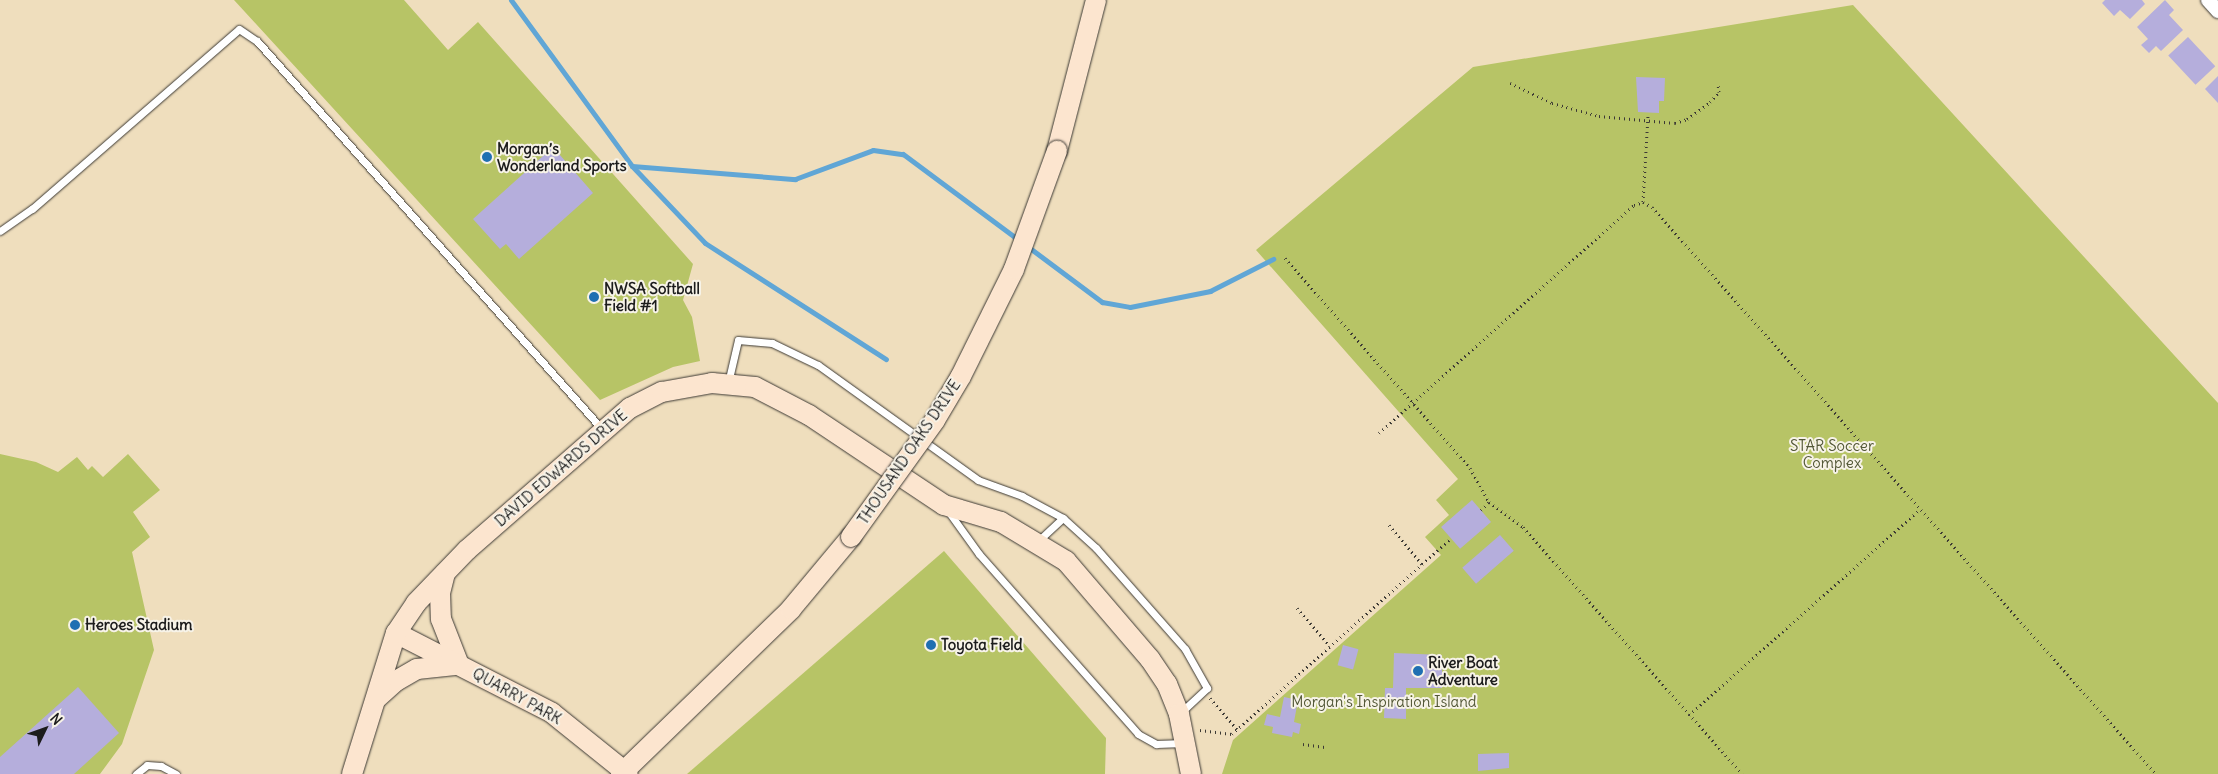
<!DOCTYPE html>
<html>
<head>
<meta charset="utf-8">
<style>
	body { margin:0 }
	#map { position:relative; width:2218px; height:774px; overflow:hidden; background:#efdebd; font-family:Delius,sans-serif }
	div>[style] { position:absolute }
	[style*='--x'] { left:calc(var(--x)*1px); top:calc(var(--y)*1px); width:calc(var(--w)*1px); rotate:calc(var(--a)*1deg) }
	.green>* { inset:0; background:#b7c466 }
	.stream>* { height:5px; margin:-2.5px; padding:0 2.5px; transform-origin:2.5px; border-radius:2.5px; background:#60a6d6 }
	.building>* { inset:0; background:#b5aedc; transform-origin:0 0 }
	.path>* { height:3px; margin-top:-1.5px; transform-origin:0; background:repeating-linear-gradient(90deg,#3c3934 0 1px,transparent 0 5px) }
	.roads { filter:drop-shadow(0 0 1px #3c3934) drop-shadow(0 0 1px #3c3934) }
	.lane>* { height:7px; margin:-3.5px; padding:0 3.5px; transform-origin:3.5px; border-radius:3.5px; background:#fff }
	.street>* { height:14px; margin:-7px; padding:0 7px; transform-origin:7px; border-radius:7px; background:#fff }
	.secondary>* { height:20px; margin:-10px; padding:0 10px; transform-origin:10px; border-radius:10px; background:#fce5cf }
	.bridges { filter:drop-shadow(0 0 1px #3c3934) drop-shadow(0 0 1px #3c3934) }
	.secondary-bridge>* { height:20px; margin:-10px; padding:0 10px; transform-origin:10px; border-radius:10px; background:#fce5cf }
	.dots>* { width:14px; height:14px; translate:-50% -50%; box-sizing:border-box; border:2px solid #f7f3e8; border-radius:50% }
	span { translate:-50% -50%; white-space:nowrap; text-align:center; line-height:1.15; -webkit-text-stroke:4px #f7f3e8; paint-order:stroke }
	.poi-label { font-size:15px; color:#1c1c1c; font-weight:700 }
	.left { translate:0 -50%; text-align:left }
	.park-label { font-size:15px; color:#525736 }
	.street-label { font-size:15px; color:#1c1c1c }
	.north { position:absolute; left:20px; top:704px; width:50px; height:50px; -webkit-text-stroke:4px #f7f3e8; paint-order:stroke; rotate:48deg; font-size:14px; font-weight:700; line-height:20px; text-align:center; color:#1c1c1c }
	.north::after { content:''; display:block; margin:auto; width:18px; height:22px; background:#1c1c1c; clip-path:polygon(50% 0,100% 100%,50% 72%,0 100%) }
</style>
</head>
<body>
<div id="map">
	<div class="green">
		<div style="clip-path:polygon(234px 0,404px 0,448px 50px,478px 22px,693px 264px,683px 300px,692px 317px,700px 361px,673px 367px,600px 400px)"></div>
		<div style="clip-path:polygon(1853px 5px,2218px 403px,2218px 774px,1222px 774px,1233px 740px,1441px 555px,1425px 537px,1449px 515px,1436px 500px,1458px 479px,1256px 250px,1473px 67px)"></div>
		<div style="clip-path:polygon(0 454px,36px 462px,58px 472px,77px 457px,88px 470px,92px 466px,103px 477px,128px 454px,160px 490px,133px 512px,150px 537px,132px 552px,154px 650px,122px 744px,100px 774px,0 774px)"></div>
		<div style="clip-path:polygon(944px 551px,1106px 738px,1105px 774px,687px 774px)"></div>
	</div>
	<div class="stream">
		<div style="--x:511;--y:0;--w:205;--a:53.9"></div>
		<div style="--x:632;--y:166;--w:106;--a:46.5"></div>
		<div style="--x:705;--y:243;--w:215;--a:32.7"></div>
		<div style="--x:632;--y:166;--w:164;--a:4.6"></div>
		<div style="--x:795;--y:179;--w:83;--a:-20.4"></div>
		<div style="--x:873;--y:150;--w:30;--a:8"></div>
		<div style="--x:903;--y:154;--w:146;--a:36.6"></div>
		<div style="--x:1027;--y:246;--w:94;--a:36.7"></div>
		<div style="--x:1102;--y:302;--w:28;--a:10"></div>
		<div style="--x:1130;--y:307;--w:82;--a:-11.3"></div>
		<div style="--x:1210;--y:291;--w:71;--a:-26.9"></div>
	</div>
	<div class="building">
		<div style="clip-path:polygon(2105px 0,2142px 0,2145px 4px,2130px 19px,2120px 10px,2114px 16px,2102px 3px)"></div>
		<div style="clip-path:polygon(2165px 0,2174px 10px,2169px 15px,2183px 30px,2161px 51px,2156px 46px,2149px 53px,2141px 45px,2148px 39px,2137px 27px)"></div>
		<div style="left:2188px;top:37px;width:40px;height:27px;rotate:47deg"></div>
		<div style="clip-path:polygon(2218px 76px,2218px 103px,2205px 89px)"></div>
		<div style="clip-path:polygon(1636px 77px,1665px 78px,1664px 101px,1659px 101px,1659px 113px,1638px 112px)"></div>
		<div style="clip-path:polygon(553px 147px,593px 193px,519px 259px,506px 244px,500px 249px,473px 219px)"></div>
		<div style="left:1472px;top:500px;width:29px;height:41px;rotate:49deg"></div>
		<div style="left:1500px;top:535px;width:21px;height:50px;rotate:49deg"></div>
		<div style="left:1343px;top:645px;width:16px;height:21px;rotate:15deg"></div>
		<div style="clip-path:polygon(1394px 653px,1442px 655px,1442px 688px,1406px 688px,1406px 719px,1384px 718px,1385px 688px,1393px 688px)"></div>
		<div style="clip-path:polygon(78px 687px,119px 733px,74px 774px,0 774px,0 757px)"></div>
		<div style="clip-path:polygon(1284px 697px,1298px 700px,1294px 722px,1301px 724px,1299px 734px,1293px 732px,1292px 737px,1272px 733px,1273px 727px,1264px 725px,1267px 714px,1280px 717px)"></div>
		<div style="clip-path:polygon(1509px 753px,1509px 768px,1478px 771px,1478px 754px)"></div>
	</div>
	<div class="path">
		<div style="--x:1510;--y:83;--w:47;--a:25.5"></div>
		<div style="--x:1552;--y:103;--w:49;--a:15.5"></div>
		<div style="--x:1599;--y:116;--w:76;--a:5.3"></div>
		<div style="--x:1675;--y:123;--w:13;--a:-18"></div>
		<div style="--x:1687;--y:119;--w:29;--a:-36"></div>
		<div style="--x:1710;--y:102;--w:13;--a:-48"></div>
		<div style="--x:1719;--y:92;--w:8;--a:-97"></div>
		<div style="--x:1643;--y:202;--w:86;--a:-86.7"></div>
		<div style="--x:1285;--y:258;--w:280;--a:48.6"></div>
		<div style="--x:1470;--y:468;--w:39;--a:61"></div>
		<div style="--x:1489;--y:502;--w:42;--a:36.3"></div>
		<div style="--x:1523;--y:527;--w:330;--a:48.4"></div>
		<div style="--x:1379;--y:433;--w:342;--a:-41.8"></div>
		<div style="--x:1634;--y:205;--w:9;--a:-18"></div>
		<div style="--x:1643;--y:202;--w:10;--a:29"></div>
		<div style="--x:1652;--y:207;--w:759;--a:48.37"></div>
		<div style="--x:1481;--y:510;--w:11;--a:-45"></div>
		<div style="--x:1389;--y:525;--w:51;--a:49.8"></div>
		<div style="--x:1297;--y:608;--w:50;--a:49"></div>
		<div style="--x:1210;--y:698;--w:41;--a:48.9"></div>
		<div style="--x:1689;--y:715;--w:310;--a:-41.7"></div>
		<div style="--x:1200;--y:730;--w:32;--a:7"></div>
		<div style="--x:1232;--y:734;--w:294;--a:-41.8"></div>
		<div style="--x:1303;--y:744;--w:22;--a:8"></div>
	</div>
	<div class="roads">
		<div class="lane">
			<div style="--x:0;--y:231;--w:39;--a:-35"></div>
			<div style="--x:32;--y:209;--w:274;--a:-41"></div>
			<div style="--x:239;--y:29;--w:22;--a:34"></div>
			<div style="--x:257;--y:41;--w:519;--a:48.36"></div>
			<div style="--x:728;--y:383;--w:44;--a:-76.9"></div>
			<div style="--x:738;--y:340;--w:34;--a:5"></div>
			<div style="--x:772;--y:343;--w:51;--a:25.6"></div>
			<div style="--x:818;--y:365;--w:197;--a:35.7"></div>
			<div style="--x:978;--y:480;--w:47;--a:20"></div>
			<div style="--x:1022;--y:496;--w:47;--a:28.2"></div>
			<div style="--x:1063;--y:518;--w:45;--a:42.3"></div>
			<div style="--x:1096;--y:548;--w:135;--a:48.6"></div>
			<div style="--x:1185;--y:649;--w:45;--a:60.6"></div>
			<div style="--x:1207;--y:688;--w:35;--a:137"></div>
			<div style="--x:948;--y:511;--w:53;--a:54.2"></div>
			<div style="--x:979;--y:554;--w:240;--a:48.5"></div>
			<div style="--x:1138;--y:734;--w:21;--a:29"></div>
			<div style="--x:1156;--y:744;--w:28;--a:-2"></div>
			<div style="--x:1037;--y:542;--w:35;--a:-43"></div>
			<div style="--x:136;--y:774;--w:14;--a:-39"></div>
			<div style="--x:147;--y:765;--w:14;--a:4"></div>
			<div style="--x:161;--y:766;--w:17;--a:28"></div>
		</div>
		<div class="street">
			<div style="--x:2208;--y:0;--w:15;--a:48"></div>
		</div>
		<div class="secondary">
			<div style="--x:1057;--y:151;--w:156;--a:-75.5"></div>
			<div style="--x:445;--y:573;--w:21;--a:104"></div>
			<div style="--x:440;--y:593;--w:26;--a:88"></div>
			<div style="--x:441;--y:619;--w:49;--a:68.6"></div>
			<div style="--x:396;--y:633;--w:175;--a:27.1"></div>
			<div style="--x:552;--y:713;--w:97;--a:38.8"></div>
			<div style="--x:377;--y:698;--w:25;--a:-42"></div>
			<div style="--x:396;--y:681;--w:24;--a:-30"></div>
			<div style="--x:417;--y:669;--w:38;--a:-6"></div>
			<div style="--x:352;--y:774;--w:148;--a:-72.7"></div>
			<div style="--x:396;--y:633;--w:36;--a:-56"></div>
			<div style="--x:416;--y:603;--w:74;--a:-46.1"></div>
			<div style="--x:467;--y:550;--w:216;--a:-41.1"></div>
			<div style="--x:630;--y:408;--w:36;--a:-27"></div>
			<div style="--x:662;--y:392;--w:51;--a:-10.2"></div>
			<div style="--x:712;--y:383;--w:43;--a:5.3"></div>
			<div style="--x:755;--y:387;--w:61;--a:27.4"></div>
			<div style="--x:809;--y:415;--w:162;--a:33.7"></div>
			<div style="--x:944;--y:505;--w:59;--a:16.6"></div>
			<div style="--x:1001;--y:522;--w:76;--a:31"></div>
			<div style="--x:1066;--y:561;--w:129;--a:49.4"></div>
			<div style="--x:1150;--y:659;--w:30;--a:56"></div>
			<div style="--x:1167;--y:684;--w:32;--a:68"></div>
			<div style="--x:1179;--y:714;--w:61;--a:78.7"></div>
			<div style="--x:621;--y:774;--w:237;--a:-44.1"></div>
			<div style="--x:791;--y:609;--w:94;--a:-50.2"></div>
		</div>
	</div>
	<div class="bridges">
		<div class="secondary-bridge">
			<div style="--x:851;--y:537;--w:144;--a:-54.3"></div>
			<div style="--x:935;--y:420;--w:51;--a:-59.4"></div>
			<div style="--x:961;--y:376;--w:119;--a:-63.6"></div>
			<div style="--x:1014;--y:269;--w:126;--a:-70"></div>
		</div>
	</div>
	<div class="dots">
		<div style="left:487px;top:157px;background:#1f6fb2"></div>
		<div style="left:594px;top:297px;background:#1f6fb2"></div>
		<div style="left:75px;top:625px;background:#1f6fb2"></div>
		<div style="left:931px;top:645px;background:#1f6fb2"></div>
		<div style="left:1418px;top:671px;background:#1f6fb2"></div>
	</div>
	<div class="poi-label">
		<span class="left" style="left:497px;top:157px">Morgan’s<br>Wonderland Sports</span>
		<span class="left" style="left:604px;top:297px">NWSA Softball<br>Field #1</span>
		<span class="left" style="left:85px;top:625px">Heroes Stadium</span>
		<span class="left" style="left:941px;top:645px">Toyota Field</span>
		<span class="left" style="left:1428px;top:671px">River Boat<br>Adventure</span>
	</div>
	<div class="park-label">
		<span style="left:1832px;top:454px">STAR Soccer<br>Complex</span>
		<span style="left:1384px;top:702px">Morgan's Inspiration Island</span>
	</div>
	<div class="street-label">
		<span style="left:909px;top:452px;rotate:-56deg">THOUSAND OAKS DRIVE</span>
		<span style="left:561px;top:468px;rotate:-41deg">DAVID EDWARDS DRIVE</span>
		<span style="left:517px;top:696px;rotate:29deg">QUARRY PARK</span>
	</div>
	<div class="north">N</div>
</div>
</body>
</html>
